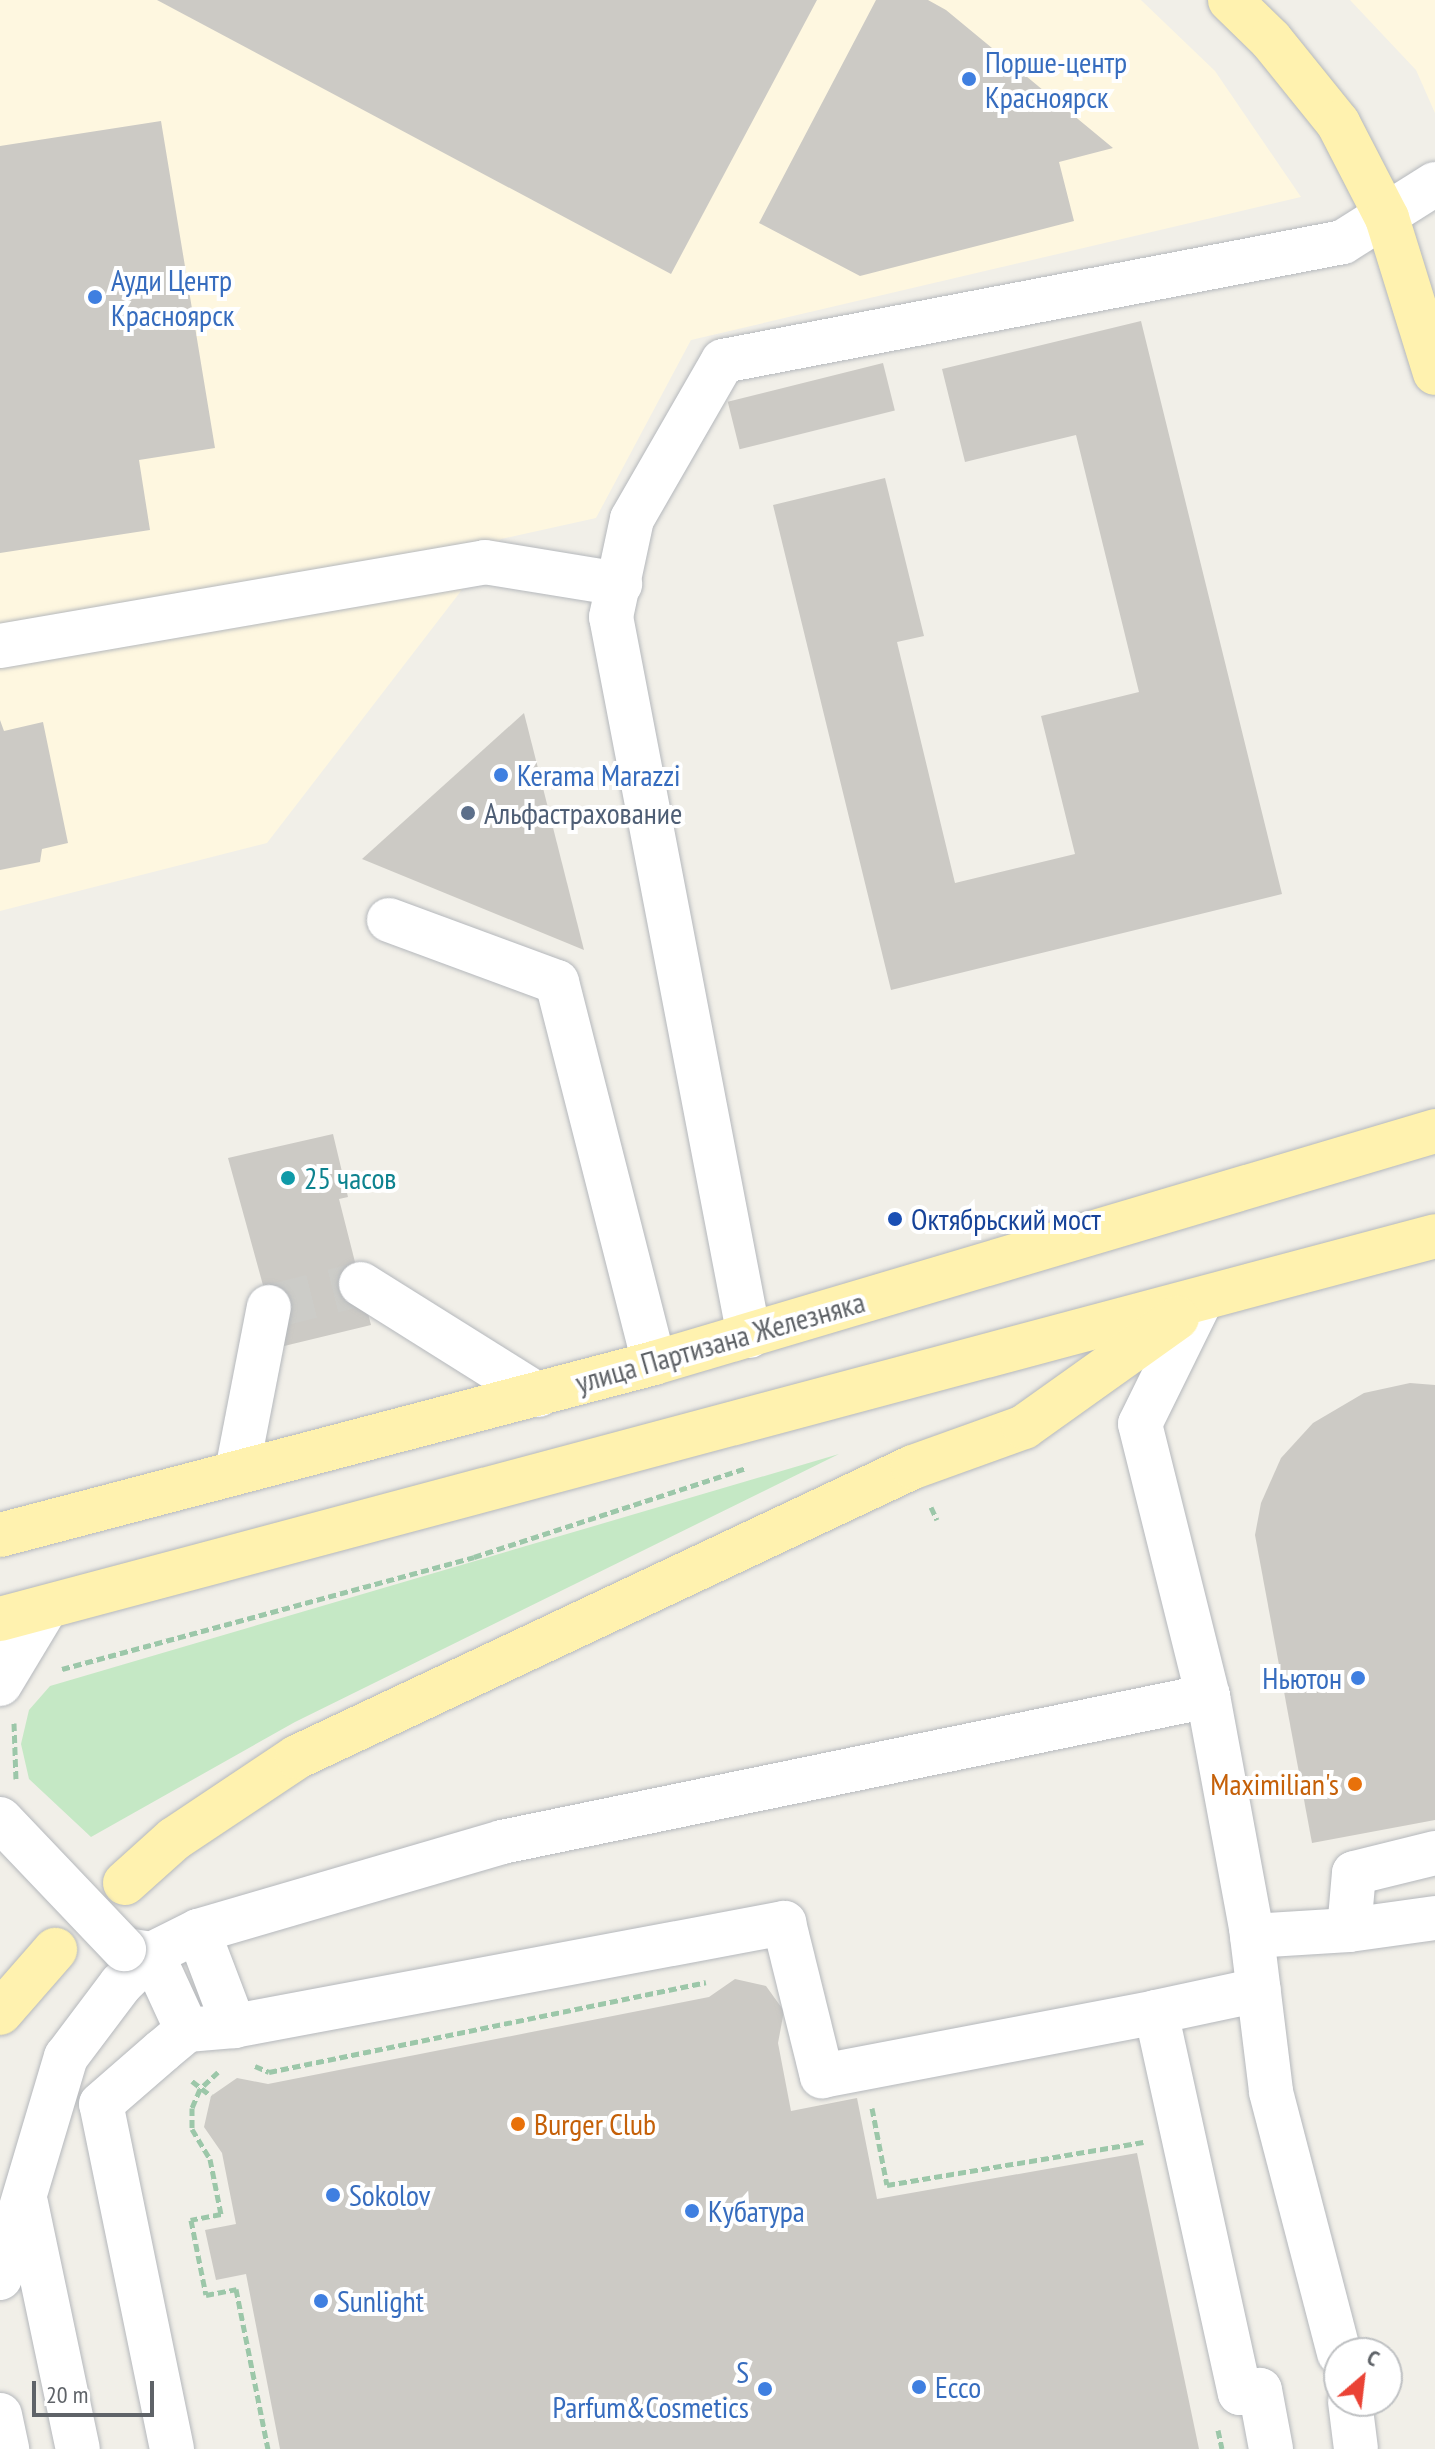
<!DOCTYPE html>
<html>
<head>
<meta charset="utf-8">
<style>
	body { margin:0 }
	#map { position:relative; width:1435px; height:2449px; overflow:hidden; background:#f1efe8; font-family:"PT Sans Narrow",sans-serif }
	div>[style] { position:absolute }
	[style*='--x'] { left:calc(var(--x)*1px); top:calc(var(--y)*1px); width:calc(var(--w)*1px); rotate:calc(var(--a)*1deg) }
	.commercial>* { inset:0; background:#fef7e0 }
	.green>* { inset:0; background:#c5e8c5 }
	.building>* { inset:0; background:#cccac5; transform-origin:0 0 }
	.minor-tunnel>* { height:44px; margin-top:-22px; transform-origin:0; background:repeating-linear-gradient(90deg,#ccccc8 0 44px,transparent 0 66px) }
	.path>* { height:5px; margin-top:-2.5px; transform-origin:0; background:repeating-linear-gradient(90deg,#9cc7a9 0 8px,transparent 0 12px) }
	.roads { filter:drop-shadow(0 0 2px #b5b8bc) drop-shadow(0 0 2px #b5b8bc) }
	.minor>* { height:44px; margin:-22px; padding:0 22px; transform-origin:22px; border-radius:22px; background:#fff }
	.major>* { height:44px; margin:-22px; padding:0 22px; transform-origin:22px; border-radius:22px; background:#fff2af }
	.bridges { filter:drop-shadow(0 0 2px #b5b8bc) drop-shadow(0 0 2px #b5b8bc) }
	.minor-bridge>* { height:44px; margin:-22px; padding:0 22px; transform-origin:22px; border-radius:22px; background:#fff }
	.dots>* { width:22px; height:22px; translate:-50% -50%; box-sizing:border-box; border:4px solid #fff; border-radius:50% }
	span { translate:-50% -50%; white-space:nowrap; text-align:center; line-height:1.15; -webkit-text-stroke:8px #fff; paint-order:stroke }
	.shop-label { font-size:30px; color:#366cbe }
	.left { translate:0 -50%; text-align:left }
	.right { translate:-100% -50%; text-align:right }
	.service-label { font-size:30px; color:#4e5e75 }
	.culture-label { font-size:30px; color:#0d838f }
	.transit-label { font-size:30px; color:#164399 }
	.street-label { font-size:30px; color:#5f6368 }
	.food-label { font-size:30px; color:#c56008 }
	.north { position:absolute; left:1323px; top:2337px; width:80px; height:80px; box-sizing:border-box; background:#fff; border:2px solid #bfc1c3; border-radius:50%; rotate:28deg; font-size:22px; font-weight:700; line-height:32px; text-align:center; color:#5f6368 }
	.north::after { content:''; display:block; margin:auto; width:28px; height:36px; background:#ea4335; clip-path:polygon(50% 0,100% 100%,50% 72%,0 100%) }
	.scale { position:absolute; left:32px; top:2381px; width:122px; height:36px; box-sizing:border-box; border:4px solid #5f6368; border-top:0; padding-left:10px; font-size:24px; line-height:28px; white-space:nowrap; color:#5f6368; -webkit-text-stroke:6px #fff; paint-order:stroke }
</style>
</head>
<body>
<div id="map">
	<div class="commercial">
		<div style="clip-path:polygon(0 0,1141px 0,1215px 71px,1301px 197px,691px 340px,596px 518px,501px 539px,267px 843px,0 911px)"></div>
		<div style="clip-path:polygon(1350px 0,1435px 0,1435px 113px,1416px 70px)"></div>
	</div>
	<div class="green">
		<div style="clip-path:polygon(839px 1454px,295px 1722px,91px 1837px,29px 1779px,21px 1744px,29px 1710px,50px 1686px)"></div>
	</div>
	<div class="building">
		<div style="clip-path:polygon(157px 0,817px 0,671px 274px)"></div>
		<div style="clip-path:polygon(876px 0,928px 0,946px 10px,1113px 148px,1059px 162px,1074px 221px,860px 276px,759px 223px)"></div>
		<div style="clip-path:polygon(161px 121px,215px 448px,139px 460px,150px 530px,0 553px,0 146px)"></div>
		<div style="clip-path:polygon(1141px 321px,1282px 894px,891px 990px,773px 505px,885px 478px,924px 636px,897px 642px,955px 883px,1075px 854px,1041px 716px,1139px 692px,1076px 435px,965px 462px,942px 369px)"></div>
		<div style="left:883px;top:363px;width:49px;height:160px;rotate:76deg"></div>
		<div style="clip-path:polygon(524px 713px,584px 950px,362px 859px)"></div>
		<div style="clip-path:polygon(0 720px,4px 731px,43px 722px,68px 843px,42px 849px,40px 862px,0 870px)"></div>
		<div style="clip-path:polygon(333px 1134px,348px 1197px,339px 1199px,371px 1325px,280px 1347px,228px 1158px)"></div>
		<div style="clip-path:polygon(1410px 1383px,1435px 1385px,1435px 1820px,1312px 1843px,1255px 1535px,1261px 1503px,1281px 1458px,1313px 1423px,1364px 1393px)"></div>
		<div style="clip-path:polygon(735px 1979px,766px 1986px,784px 2011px,778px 2043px,791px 2111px,857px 2098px,877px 2199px,1137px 2153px,1199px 2449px,280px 2449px,246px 2274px,216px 2280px,205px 2230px,236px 2224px,222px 2153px,204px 2127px,211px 2096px,237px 2078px,268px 2084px,709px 1997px)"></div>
	</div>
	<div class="minor-tunnel">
		<div style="--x:269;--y:1307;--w:95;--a:-14"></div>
	</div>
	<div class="path">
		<div style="--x:931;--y:1507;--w:14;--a:65"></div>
		<div style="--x:62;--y:1669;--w:427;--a:-15.2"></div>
		<div style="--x:474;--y:1557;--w:286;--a:-18.1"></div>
		<div style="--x:14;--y:1723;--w:56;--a:88"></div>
		<div style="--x:255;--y:2066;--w:15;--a:23"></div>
		<div style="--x:269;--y:2072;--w:446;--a:-11.6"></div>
		<div style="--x:218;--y:2072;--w:25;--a:137"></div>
		<div style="--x:200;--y:2089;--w:21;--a:113"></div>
		<div style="--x:192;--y:2108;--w:21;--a:90"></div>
		<div style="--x:192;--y:2129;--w:35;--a:59"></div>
		<div style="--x:210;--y:2159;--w:56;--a:78.7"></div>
		<div style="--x:221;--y:2214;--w:31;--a:169"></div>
		<div style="--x:191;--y:2220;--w:76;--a:78.7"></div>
		<div style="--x:206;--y:2295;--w:31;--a:-11"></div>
		<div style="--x:236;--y:2289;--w:163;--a:78.7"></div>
		<div style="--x:192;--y:2081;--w:24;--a:38"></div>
		<div style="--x:872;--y:2108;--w:78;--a:79"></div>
		<div style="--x:887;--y:2185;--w:260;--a:-9.5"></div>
		<div style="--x:1218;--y:2430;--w:19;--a:78"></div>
	</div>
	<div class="roads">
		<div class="minor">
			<div style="--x:0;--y:646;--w:492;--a:-9.8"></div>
			<div style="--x:485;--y:562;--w:137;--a:9.3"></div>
			<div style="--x:389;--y:920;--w:179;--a:20.3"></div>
			<div style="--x:557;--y:982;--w:393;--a:75.7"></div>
			<div style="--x:361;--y:1284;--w:209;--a:32.1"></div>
			<div style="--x:1201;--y:1300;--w:138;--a:116.2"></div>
			<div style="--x:1140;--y:1424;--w:280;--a:76"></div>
			<div style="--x:1208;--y:1696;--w:236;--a:79.5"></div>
			<div style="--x:1251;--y:1928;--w:165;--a:83"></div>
			<div style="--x:1271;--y:2092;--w:270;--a:75.4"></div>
			<div style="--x:749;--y:1336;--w:732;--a:-100.86"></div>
			<div style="--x:611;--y:617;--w:100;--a:-77.9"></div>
			<div style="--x:632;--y:519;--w:182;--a:-60.1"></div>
			<div style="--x:723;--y:361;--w:631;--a:-10.86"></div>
			<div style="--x:1343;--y:242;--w:109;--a:-32.2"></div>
			<div style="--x:237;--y:1471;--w:167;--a:-79"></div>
			<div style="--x:0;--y:1684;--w:87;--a:-59"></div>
			<div style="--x:1349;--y:1930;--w:57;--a:-85"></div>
			<div style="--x:1354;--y:1873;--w:83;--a:-13.9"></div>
			<div style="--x:198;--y:1931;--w:102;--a:69.2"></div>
			<div style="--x:1252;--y:1936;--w:97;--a:-3.5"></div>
			<div style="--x:1349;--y:1930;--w:87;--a:-7.9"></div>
			<div style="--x:126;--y:1950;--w:26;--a:9"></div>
			<div style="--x:152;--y:1954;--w:84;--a:65.3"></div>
			<div style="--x:1156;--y:2012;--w:105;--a:-12.1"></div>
			<div style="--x:26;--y:2203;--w:251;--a:78.1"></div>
			<div style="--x:0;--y:2278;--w:231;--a:-73.4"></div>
			<div style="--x:66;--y:2057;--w:91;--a:-53"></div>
			<div style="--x:121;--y:1984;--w:43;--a:-44.1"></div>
			<div style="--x:152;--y:1954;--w:51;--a:-26.6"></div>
			<div style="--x:198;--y:1931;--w:317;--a:-16.3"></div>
			<div style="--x:502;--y:1842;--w:721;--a:-11.68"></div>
			<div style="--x:1350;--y:2401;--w:48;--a:82.9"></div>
			<div style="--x:0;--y:2415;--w:35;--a:78"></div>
			<div style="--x:172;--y:2449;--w:352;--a:-101.6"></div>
			<div style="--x:101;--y:2104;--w:81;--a:-41"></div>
			<div style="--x:162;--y:2051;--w:33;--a:-40"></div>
			<div style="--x:187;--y:2030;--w:47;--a:-4.9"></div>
			<div style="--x:234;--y:2026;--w:560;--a:-10.61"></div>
			<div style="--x:784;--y:1923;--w:158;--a:76.1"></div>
			<div style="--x:822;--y:2076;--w:340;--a:-10.8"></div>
			<div style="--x:1156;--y:2012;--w:390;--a:77.6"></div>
			<div style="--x:1240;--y:2393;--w:20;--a:-9"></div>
			<div style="--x:1260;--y:2390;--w:60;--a:79.4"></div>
		</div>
		<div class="major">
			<div style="--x:1230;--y:0;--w:57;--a:44.3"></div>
			<div style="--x:1271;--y:40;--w:107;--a:51.1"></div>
			<div style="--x:1338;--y:123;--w:107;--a:62.7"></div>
			<div style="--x:1387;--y:218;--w:162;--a:72.8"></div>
			<div style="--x:0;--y:1535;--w:676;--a:-14.73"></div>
			<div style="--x:654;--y:1363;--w:815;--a:-16.54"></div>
			<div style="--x:0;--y:1619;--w:1485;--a:-14.94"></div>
			<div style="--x:125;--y:1883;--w:66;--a:-41.9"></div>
			<div style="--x:174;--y:1839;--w:148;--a:-33.7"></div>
			<div style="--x:297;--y:1757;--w:681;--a:-25.21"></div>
			<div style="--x:913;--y:1467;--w:118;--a:-19.8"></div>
			<div style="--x:1024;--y:1427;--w:188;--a:-35.5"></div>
			<div style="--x:0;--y:2013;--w:84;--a:-48.9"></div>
		</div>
	</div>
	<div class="bridges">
		<div class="minor-bridge">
			<div style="--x:0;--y:1819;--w:180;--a:46.4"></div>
		</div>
	</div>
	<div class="dots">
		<div style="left:969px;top:79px;background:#3f7fe0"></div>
		<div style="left:95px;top:297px;background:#3f7fe0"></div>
		<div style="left:501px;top:775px;background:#3f7fe0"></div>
		<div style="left:468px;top:813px;background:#5c6f8a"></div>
		<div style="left:288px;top:1178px;background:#0f9aa8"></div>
		<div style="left:895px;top:1219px;background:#1a4fb4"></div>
		<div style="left:1358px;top:1678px;background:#3f7fe0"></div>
		<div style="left:1355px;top:1784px;background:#e8710a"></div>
		<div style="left:518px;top:2124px;background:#e8710a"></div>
		<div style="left:333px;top:2195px;background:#3f7fe0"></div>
		<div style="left:692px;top:2211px;background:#3f7fe0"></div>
		<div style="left:321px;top:2301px;background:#3f7fe0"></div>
		<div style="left:919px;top:2387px;background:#3f7fe0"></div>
		<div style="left:765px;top:2389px;background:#3f7fe0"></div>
	</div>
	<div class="shop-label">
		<span class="left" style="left:985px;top:79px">Порше-центр<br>Красноярск</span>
		<span class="left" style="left:111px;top:297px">Ауди Центр<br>Красноярск</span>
		<span class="left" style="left:517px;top:775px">Kerama Marazzi</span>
		<span class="right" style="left:1342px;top:1678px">Ньютон</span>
		<span class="left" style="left:349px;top:2195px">Sokolov</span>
		<span class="left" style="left:708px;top:2211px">Кубатура</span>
		<span class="left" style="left:337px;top:2301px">Sunlight</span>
		<span class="right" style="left:749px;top:2389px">S<br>Parfum&amp;Cosmetics</span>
		<span class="left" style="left:935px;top:2387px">Ecco</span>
	</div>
	<div class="service-label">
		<span class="left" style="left:484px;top:813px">Альфастрахование</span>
	</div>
	<div class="culture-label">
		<span class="left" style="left:304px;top:1178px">25 часов</span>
	</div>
	<div class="transit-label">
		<span class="left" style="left:911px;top:1219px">Октябрьский мост</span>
	</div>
	<div class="street-label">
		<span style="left:720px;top:1342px;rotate:-16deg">улица Партизана Железняка</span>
	</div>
	<div class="food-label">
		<span class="right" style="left:1339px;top:1784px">Maximilian's</span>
		<span class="left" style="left:534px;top:2124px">Burger Club</span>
	</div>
	<div class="north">С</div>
	<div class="scale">20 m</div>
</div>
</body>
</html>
